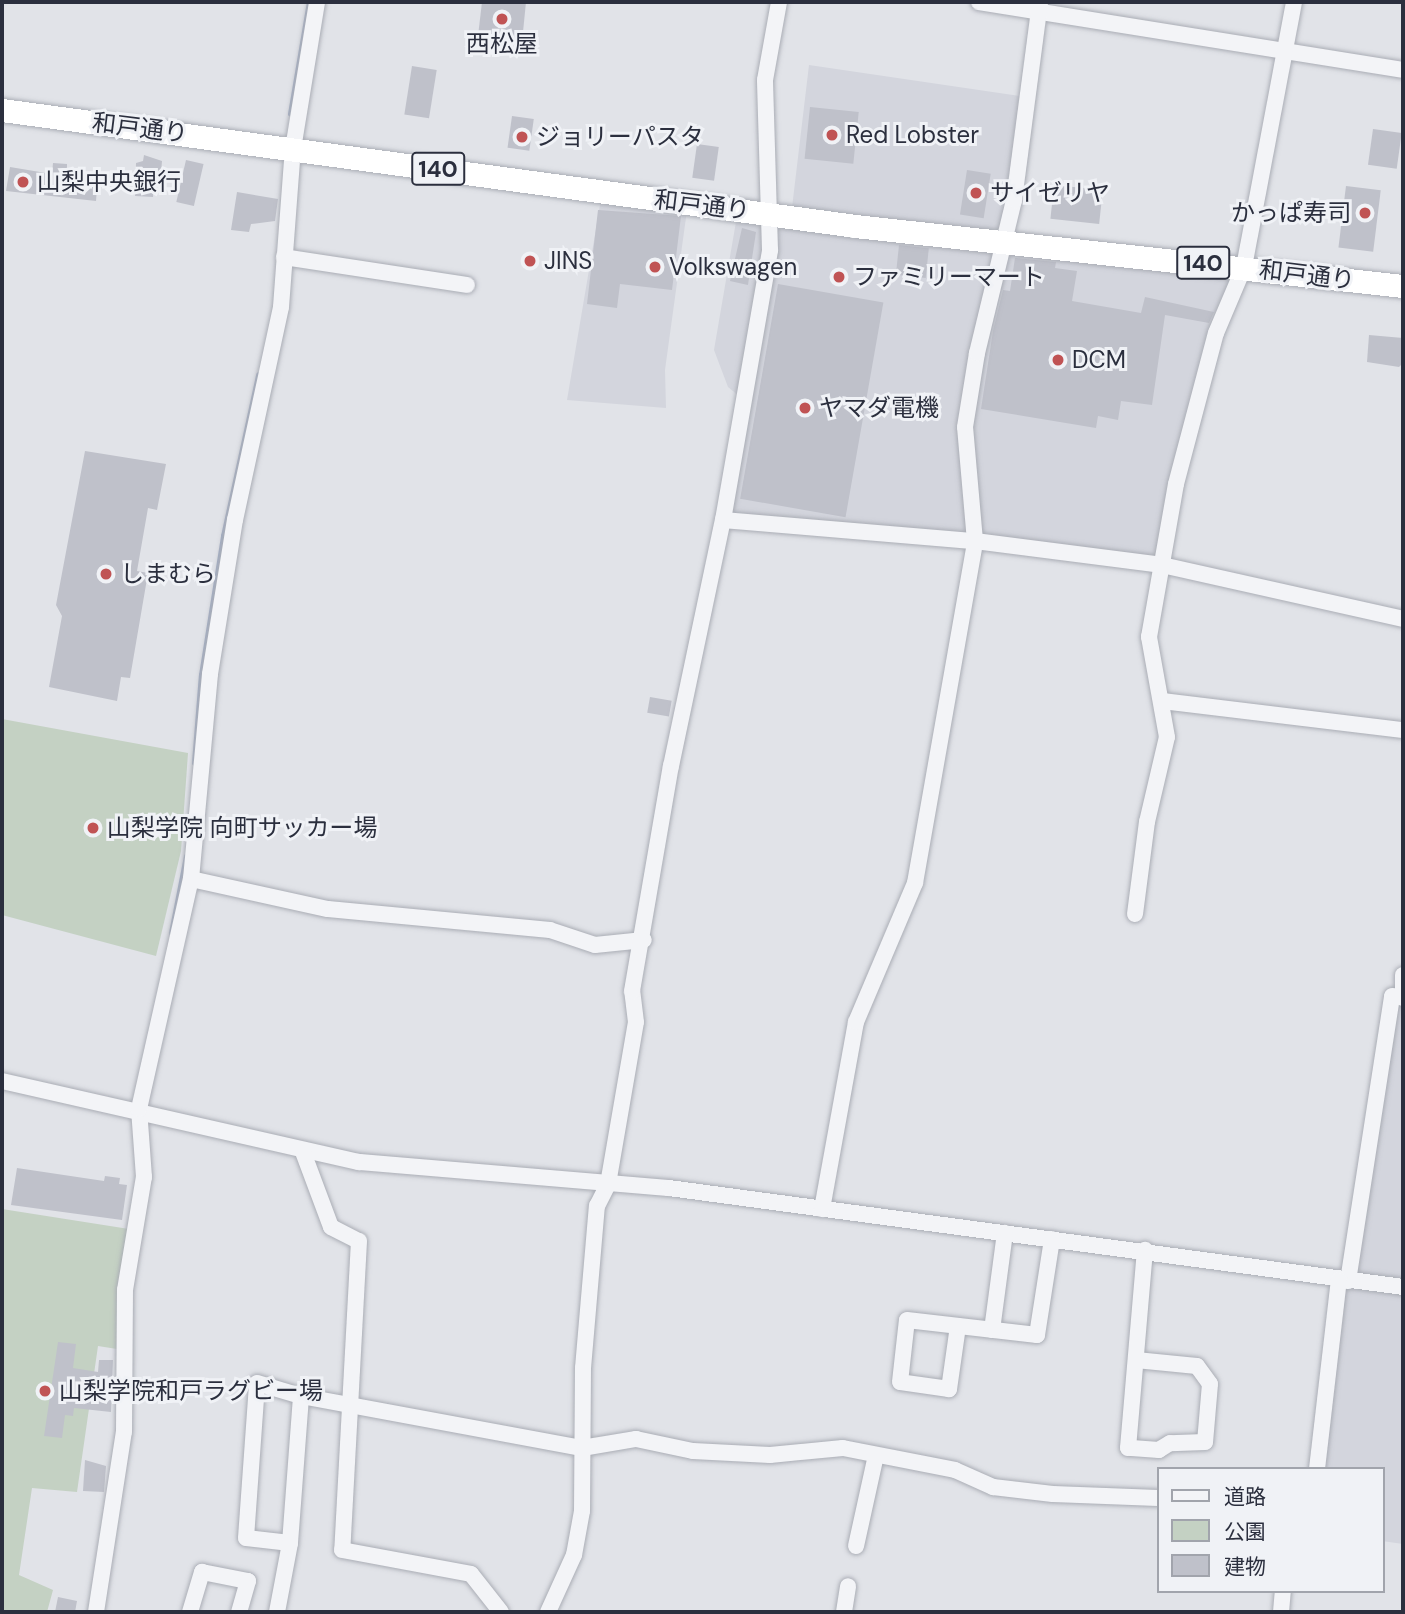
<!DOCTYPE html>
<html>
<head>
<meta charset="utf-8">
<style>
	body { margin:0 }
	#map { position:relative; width:1405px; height:1614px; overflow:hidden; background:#e1e3e8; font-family:"DM Sans","Noto Sans JP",sans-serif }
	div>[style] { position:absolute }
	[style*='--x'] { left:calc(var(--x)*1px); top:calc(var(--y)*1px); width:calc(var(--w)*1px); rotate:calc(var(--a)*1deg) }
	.built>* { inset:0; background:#d3d5dd }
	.green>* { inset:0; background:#c4d1c3 }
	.stream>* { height:4.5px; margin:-2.25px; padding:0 2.25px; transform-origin:2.25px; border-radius:2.25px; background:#a0acc4 }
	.building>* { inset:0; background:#bfc1ca; transform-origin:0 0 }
	.roads { filter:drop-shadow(0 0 2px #aaadb5) drop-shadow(0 0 2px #aaadb5) }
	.minor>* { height:16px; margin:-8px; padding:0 8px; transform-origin:8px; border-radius:8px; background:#f3f4f7 }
	.highway>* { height:23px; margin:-11.5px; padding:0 11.5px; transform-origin:11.5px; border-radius:11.5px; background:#fff }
	.dots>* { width:19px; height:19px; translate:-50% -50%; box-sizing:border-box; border:4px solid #f0f2f6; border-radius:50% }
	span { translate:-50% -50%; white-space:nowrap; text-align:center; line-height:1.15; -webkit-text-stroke:6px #f0f2f6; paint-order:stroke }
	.shield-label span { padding:2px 5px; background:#f0f2f6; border:2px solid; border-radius:5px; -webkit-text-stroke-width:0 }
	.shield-label { font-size:23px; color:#2b2f3e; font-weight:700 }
	.poi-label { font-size:24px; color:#2b2f3e }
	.left { translate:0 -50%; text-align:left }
	.right { translate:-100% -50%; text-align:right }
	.street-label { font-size:24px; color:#2b2f3e }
	.frame { position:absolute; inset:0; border:4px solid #2b2f3e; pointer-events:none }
	.legend { position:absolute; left:1157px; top:1467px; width:228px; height:126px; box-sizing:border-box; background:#f0f2f6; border:2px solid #a1a4ac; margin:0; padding:9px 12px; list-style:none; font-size:21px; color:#2b2f3e }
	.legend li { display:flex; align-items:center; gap:14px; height:35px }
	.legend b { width:35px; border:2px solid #a1a4ac }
</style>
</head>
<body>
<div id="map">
	<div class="built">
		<div style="clip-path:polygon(809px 65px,1026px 97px,1003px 242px,1244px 267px,1216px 333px,1162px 565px,723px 520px,744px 400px,728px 387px,714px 350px,738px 210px,791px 216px)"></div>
		<div style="clip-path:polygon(602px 193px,688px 203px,665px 370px,666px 408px,567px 400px)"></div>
		<div style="clip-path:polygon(1392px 996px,1403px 998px,1403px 1544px,1382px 1541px,1382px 1469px,1317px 1469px,1329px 1354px,1348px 1281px)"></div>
	</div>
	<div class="green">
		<div style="clip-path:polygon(2px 719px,188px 753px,181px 851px,156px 956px,2px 915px)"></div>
		<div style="clip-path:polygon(2px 1209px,129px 1229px,117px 1299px,117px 1349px,98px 1346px,77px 1492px,32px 1488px,19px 1575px,53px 1590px,47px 1612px,2px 1612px)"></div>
	</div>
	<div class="stream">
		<div style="--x:290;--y:114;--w:114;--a:-80.4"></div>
		<div style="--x:194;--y:763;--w:88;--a:-85.5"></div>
		<div style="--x:201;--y:675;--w:141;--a:-81"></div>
		<div style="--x:223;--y:536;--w:165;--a:-77.7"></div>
		<div style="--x:171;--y:933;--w:78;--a:-79"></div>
	</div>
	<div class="building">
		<div style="clip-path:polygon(482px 2px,526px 2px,522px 42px,478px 36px)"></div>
		<div style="left:412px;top:66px;width:25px;height:49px;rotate:9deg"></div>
		<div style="left:810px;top:107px;width:49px;height:52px;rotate:6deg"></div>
		<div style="left:512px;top:116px;width:22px;height:32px;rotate:8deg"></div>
		<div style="left:1373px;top:129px;width:29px;height:36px;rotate:8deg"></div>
		<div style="left:697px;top:144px;width:22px;height:34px;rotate:8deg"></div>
		<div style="clip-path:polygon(144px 155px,162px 161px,160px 185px,154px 184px,153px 197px,135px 196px,136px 163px,143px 161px)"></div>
		<div style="left:186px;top:160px;width:18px;height:43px;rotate:13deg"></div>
		<div style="clip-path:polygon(53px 163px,67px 164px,67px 172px,98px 175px,96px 201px,6px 191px,10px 167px,52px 174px)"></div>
		<div style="left:967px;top:170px;width:24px;height:45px;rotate:9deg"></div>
		<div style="left:1054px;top:185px;width:49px;height:34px;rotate:6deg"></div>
		<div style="left:1346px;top:186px;width:35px;height:62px;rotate:7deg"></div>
		<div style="clip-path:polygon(237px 192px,278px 199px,275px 221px,251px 224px,249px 232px,231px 230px)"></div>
		<div style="clip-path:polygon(598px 210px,681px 216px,672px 290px,620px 284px,617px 308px,587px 304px)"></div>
		<div style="clip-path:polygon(742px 228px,756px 232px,748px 285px,730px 281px)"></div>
		<div style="left:899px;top:245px;width:30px;height:30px;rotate:6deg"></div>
		<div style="clip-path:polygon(1015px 258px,1056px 262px,1055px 268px,1077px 271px,1072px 301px,1141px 313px,1145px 297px,1214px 312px,1209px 323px,1165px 315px,1152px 405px,1121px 401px,1118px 420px,1098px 416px,1096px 428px,981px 409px,993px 331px,1003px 290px,1010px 291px)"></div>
		<div style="left:778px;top:284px;width:107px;height:218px;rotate:10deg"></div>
		<div style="clip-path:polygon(1369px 335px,1403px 338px,1403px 363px,1399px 367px,1367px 362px)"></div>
		<div style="clip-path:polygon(85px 451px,166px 464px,157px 510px,148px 508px,137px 571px,148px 573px,130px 678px,121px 677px,117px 701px,49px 687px,62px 616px,56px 605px)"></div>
		<div style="left:650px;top:697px;width:22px;height:16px;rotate:10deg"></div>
		<div style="clip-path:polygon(17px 1168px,104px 1181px,105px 1176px,120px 1178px,119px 1184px,127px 1185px,122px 1220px,11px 1205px)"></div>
		<div style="clip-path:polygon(58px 1342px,76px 1344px,73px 1368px,98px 1372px,99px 1360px,113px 1360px,111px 1412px,74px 1408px,73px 1416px,65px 1415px,62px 1438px,44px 1436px)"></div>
		<div style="clip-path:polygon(85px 1460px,106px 1466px,104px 1492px,83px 1491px)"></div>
		<div style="clip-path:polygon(58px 1597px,77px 1601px,75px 1612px,55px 1612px)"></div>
	</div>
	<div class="roads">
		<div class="minor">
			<div style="--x:979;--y:2;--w:429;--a:9.1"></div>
			<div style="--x:284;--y:257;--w:185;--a:8.7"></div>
			<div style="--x:723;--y:520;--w:253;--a:4.8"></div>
			<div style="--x:975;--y:541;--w:189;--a:7.3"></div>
			<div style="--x:1162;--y:565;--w:247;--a:12.6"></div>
			<div style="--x:1162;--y:701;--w:243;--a:6.9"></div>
			<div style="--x:191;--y:879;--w:140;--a:12.4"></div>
			<div style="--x:328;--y:909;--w:223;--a:5.4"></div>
			<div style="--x:550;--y:930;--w:47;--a:18.4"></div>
			<div style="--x:595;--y:945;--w:49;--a:-5.8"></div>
			<div style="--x:1135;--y:914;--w:93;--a:-82.6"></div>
			<div style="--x:1147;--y:822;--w:87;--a:-76.8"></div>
			<div style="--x:1167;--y:737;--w:102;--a:-100.2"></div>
			<div style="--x:1149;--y:637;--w:155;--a:-80"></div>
			<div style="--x:1176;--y:484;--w:156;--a:-75.2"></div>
			<div style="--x:1216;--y:333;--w:72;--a:-67"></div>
			<div style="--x:1244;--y:267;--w:270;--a:-79.3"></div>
			<div style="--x:1403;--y:975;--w:23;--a:90"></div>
			<div style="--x:2;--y:1081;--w:366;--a:12.8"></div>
			<div style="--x:359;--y:1162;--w:311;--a:4.8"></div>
			<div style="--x:669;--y:1188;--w:741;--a:7.68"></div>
			<div style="--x:303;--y:1152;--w:80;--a:69.5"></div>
			<div style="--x:331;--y:1227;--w:31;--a:27"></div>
			<div style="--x:359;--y:1241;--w:309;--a:93.1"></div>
			<div style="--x:342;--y:1550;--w:131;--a:10.5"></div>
			<div style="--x:471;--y:1574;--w:48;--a:51.7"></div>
			<div style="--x:822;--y:1209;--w:190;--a:-79.7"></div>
			<div style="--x:856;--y:1022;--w:151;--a:-67"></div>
			<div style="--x:915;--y:883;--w:347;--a:-80"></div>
			<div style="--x:975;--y:541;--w:114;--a:-95"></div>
			<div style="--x:965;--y:427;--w:75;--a:-80.8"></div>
			<div style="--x:977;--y:353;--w:157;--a:-76.4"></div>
			<div style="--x:1014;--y:200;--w:200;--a:-82.5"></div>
			<div style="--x:1348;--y:1281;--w:288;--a:-81.2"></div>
			<div style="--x:1392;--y:996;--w:8;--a:7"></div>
			<div style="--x:958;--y:1326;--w:64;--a:98.1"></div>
			<div style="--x:949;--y:1389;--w:49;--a:-171.9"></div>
			<div style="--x:900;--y:1382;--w:62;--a:-83.6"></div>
			<div style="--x:907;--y:1320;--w:131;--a:6.6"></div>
			<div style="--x:1037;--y:1335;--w:97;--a:-81.1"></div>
			<div style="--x:992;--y:1330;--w:98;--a:-82.4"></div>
			<div style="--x:1136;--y:1360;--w:61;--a:5.6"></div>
			<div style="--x:1197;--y:1366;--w:22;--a:54"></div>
			<div style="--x:1210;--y:1384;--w:58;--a:94.9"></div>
			<div style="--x:1205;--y:1442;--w:35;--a:178"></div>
			<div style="--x:1170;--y:1443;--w:13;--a:148"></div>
			<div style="--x:1159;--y:1450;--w:31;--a:-176"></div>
			<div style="--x:1128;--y:1448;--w:199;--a:-85.1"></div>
			<div style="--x:1317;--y:1469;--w:190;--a:-83.4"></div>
			<div style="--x:290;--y:1543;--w:44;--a:-173.5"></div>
			<div style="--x:246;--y:1538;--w:155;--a:-85.9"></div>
			<div style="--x:257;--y:1383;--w:46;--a:16.5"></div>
			<div style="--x:856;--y:1546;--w:93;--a:-77.6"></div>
			<div style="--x:96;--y:1612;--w:182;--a:-81.2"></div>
			<div style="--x:124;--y:1432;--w:142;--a:-89.6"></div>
			<div style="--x:125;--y:1290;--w:115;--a:-80.5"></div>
			<div style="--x:144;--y:1177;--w:68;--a:-94.2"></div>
			<div style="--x:139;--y:1109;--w:236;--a:-77.3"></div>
			<div style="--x:191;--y:879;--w:206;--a:-84.7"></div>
			<div style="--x:210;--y:674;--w:156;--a:-80.8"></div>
			<div style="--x:235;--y:520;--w:218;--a:-77.8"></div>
			<div style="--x:281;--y:307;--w:158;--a:-85.7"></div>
			<div style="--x:293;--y:149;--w:149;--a:-80.7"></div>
			<div style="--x:190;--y:1612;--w:42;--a:-73.3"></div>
			<div style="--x:202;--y:1572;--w:47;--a:11.1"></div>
			<div style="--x:248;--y:1581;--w:32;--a:106"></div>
			<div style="--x:277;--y:1612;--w:70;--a:-79.3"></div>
			<div style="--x:290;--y:1543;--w:147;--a:-85.7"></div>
			<div style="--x:301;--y:1396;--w:286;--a:10.5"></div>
			<div style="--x:582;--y:1448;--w:55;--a:-9.5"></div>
			<div style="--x:636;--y:1439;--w:58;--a:11.9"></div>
			<div style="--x:693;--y:1451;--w:77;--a:3"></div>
			<div style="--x:770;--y:1455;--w:73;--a:-5.5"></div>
			<div style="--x:843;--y:1448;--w:114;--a:11.1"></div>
			<div style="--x:955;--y:1470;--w:42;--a:24.1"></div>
			<div style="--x:993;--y:1487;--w:60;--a:6.7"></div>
			<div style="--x:1053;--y:1494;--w:105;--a:2.2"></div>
			<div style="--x:548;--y:1612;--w:63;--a:-65.5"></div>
			<div style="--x:574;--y:1555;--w:45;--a:-79.7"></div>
			<div style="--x:582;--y:1511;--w:143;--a:-89.6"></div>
			<div style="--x:583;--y:1368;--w:163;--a:-85.1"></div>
			<div style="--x:597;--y:1206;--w:25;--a:-63"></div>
			<div style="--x:608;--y:1184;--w:164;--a:-80.2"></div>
			<div style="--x:636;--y:1022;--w:31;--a:-97"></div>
			<div style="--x:632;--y:991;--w:228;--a:-80.2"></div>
			<div style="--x:671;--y:766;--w:251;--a:-78.1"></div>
			<div style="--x:723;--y:520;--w:274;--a:-80.1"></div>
			<div style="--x:770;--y:250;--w:170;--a:-91.7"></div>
			<div style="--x:765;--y:80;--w:79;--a:-79.8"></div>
			<div style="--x:844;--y:1612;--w:26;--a:-81"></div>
			<div style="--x:1281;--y:1612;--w:21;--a:-85"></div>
		</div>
		<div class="highway">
			<div style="--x:2;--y:110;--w:861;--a:7.74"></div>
			<div style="--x:855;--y:226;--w:551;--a:6.25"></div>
		</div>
	</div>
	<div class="dots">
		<div style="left:502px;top:19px;background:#c05354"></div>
		<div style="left:832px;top:135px;background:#c05354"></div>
		<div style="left:522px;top:137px;background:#c05354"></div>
		<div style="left:23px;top:182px;background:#c05354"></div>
		<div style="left:976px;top:193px;background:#c05354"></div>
		<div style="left:1365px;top:213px;background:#c05354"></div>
		<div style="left:530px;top:261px;background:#c05354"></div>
		<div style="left:655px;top:267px;background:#c05354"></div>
		<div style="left:839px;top:277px;background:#c05354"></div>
		<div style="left:1058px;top:360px;background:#c05354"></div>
		<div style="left:805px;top:408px;background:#c05354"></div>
		<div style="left:106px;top:574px;background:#c05354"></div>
		<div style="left:93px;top:828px;background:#c05354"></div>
		<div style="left:45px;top:1391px;background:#c05354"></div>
	</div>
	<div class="shield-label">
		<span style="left:438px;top:169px">140</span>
		<span style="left:1203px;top:263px">140</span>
	</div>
	<div class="poi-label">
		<span style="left:502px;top:44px">西松屋</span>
		<span class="left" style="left:846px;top:135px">Red Lobster</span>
		<span class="left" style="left:536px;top:137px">ジョリーパスタ</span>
		<span class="left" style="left:37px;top:182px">山梨中央銀行</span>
		<span class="left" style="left:990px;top:193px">サイゼリヤ</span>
		<span class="right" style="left:1351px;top:213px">かっぱ寿司</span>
		<span class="left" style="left:544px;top:261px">JINS</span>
		<span class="left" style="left:669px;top:267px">Volkswagen</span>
		<span class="left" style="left:853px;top:277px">ファミリーマート</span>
		<span class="left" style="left:1072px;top:360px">DCM</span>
		<span class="left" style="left:819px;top:408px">ヤマダ電機</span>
		<span class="left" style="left:120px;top:574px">しまむら</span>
		<span class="left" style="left:107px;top:828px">山梨学院 向町サッカー場</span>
		<span class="left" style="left:59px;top:1391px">山梨学院和戸ラグビー場</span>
	</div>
	<div class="street-label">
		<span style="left:140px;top:128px;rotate:7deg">和戸通り</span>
		<span style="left:702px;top:205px;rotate:7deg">和戸通り</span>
		<span style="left:1307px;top:275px;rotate:7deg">和戸通り</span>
	</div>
	<div class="frame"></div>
	<ul class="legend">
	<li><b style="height:9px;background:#f3f4f7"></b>道路</li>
	<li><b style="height:19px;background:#c4d1c3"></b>公園</li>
	<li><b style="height:19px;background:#bfc1ca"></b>建物</li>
	</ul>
</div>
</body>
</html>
